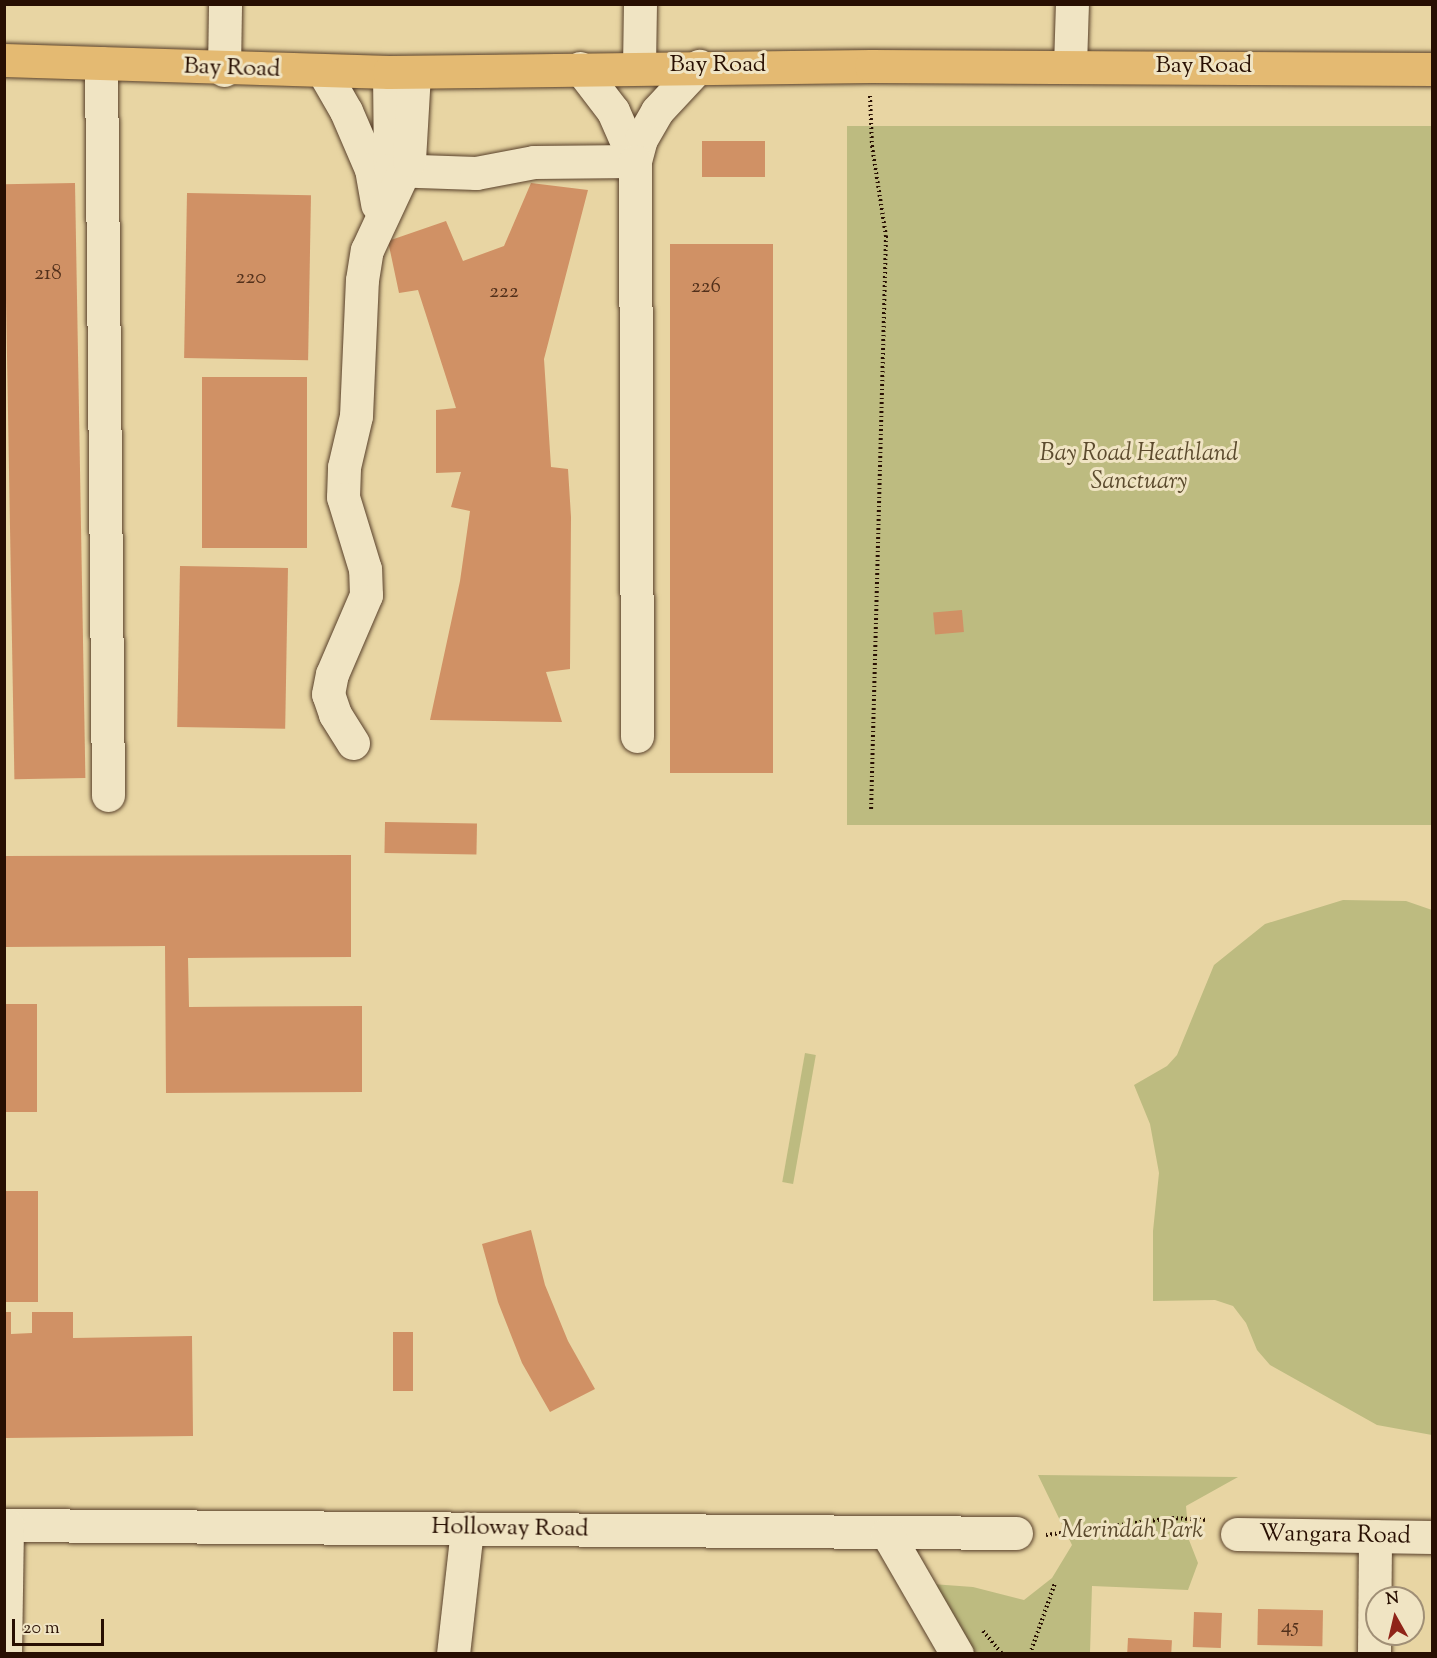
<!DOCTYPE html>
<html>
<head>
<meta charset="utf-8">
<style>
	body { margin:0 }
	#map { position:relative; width:1437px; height:1658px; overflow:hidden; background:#e8d5a3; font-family:"Sorts Mill Goudy",serif }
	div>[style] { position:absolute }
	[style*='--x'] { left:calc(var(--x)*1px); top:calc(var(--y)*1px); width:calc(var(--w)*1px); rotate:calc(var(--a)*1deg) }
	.green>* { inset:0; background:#bdbb80; transform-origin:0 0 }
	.building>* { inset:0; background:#d09165; transform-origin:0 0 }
	.path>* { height:4px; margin-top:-2px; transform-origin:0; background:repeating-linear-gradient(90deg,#280f02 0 1.5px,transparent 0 4.5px) }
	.roads { filter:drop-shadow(0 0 2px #58402a) drop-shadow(0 0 2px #58402a) }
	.minor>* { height:33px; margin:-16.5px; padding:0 16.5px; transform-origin:16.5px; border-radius:16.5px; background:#f0e4c3 }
	.major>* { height:33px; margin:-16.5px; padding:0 16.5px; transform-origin:16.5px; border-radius:16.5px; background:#e4ba72 }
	span { translate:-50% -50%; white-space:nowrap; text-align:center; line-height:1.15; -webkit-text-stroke:6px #f0e4c3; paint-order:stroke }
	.number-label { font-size:21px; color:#52301b }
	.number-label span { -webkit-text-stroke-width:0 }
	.street-label { font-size:24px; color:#280f02 }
	.park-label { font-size:24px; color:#5c4b2e; font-style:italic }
	.frame { position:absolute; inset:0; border:6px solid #280f02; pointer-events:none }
	.north { position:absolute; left:1365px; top:1586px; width:60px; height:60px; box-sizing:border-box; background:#f0e4c3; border:2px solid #a08f76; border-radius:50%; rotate:352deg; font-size:16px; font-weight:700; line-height:24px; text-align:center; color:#280f02 }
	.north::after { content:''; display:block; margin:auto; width:21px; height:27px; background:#8f2418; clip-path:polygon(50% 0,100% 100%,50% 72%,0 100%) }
	.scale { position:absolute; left:12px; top:1619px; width:92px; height:27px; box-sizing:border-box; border:3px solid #280f02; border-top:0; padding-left:8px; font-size:18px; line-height:21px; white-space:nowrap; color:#280f02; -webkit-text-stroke:4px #f0e4c3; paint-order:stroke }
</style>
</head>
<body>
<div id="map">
	<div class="green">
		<div style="left:1432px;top:126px;width:699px;height:585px;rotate:90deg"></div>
		<div style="clip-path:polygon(1343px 900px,1406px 901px,1432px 910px,1432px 1435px,1377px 1425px,1270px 1365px,1257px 1350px,1246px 1323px,1233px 1306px,1215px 1300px,1153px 1301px,1153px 1231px,1159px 1173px,1150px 1124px,1134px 1085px,1167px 1066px,1177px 1055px,1214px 965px,1265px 924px)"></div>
		<div style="left:805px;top:1053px;width:11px;height:131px;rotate:10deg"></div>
		<div style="clip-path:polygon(1038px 1475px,1238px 1477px,1186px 1506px,1189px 1540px,1198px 1563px,1188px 1590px,1092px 1586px,1090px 1653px,973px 1653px,932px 1584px,973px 1587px,1024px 1600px,1052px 1578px,1072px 1545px)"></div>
	</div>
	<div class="building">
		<div style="left:765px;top:141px;width:36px;height:63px;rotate:90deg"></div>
		<div style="left:75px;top:183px;width:595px;height:71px;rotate:89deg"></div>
		<div style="clip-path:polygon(531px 183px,588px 190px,544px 359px,551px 467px,568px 469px,571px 517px,570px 669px,546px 672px,562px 722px,430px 720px,460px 581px,470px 511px,451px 507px,461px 472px,436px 473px,436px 410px,456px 408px,418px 290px,399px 293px,388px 241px,446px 221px,463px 261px,504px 246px)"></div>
		<div style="left:187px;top:193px;width:124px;height:165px;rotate:1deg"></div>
		<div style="left:670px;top:244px;width:103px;height:529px"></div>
		<div style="left:202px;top:377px;width:105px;height:171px"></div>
		<div style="left:180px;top:566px;width:108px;height:161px;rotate:1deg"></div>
		<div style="left:962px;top:610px;width:22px;height:29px;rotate:85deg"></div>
		<div style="left:385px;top:822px;width:92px;height:31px;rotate:1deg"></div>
		<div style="clip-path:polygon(351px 855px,351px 957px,188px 958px,189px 1007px,362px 1006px,362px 1092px,166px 1093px,165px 946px,4px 947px,4px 856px)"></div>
		<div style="left:4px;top:1004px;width:33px;height:108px"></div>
		<div style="left:4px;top:1191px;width:34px;height:111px"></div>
		<div style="clip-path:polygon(531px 1230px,545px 1285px,568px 1341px,595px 1389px,550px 1412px,522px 1363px,498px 1302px,482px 1244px)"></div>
		<div style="clip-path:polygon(4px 1312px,11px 1312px,11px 1334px,32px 1333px,32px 1312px,73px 1312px,73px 1338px,192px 1336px,193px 1436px,4px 1438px)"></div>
		<div style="left:393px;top:1332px;width:20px;height:59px"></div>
		<div style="left:1258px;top:1609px;width:65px;height:36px;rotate:1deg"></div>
		<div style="left:1194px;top:1612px;width:28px;height:35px;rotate:2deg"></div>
		<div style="left:1128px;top:1638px;width:44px;height:16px;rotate:3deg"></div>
	</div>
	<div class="path">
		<div style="--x:870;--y:96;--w:50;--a:87.7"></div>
		<div style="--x:872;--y:146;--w:91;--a:81.2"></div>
		<div style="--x:886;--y:236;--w:575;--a:91.49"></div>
		<div style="--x:1046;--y:1535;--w:127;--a:-7.7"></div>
		<div style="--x:1172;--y:1518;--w:36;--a:3"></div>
		<div style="--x:983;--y:1631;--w:30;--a:50"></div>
		<div style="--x:1030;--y:1654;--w:75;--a:-70.6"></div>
	</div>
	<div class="roads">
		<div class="minor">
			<div style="--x:101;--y:63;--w:732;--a:89.45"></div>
			<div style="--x:1070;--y:66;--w:62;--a:-88.2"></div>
			<div style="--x:639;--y:67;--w:63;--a:-89.1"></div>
			<div style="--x:580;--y:68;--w:54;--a:52.5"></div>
			<div style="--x:613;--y:111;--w:55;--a:66.3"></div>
			<div style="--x:224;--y:70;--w:66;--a:-89.1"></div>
			<div style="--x:323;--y:71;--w:46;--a:60.1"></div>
			<div style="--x:346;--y:111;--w:63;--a:66.7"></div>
			<div style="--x:371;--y:169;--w:36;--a:80"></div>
			<div style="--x:389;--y:72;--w:97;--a:89.4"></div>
			<div style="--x:635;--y:161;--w:23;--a:-75"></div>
			<div style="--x:641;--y:139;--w:32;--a:-60"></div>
			<div style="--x:657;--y:111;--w:62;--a:-47"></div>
			<div style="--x:390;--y:170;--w:86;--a:2"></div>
			<div style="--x:476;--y:173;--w:59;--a:-10.7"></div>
			<div style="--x:534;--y:162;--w:101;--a:-0.6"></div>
			<div style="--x:635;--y:161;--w:575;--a:89.8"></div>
			<div style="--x:353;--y:743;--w:34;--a:-122"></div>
			<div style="--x:335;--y:714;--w:21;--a:-109"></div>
			<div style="--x:328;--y:694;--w:20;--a:-79"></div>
			<div style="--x:332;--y:674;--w:86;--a:-66.7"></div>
			<div style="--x:366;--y:595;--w:26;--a:-92"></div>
			<div style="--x:365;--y:569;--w:75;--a:-107"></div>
			<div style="--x:343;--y:497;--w:30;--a:-88"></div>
			<div style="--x:344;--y:467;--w:52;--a:-76.8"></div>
			<div style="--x:356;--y:416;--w:136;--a:-87.5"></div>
			<div style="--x:362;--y:280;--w:30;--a:-81"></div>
			<div style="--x:367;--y:250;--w:99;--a:-65"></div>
			<div style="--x:409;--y:160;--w:88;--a:-86.7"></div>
			<div style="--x:4;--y:1525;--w:1012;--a:0.45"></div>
			<div style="--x:887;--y:1533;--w:140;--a:60"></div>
			<div style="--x:1237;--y:1534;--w:195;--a:0.9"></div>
			<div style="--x:5;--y:1654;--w:129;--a:-89.1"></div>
			<div style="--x:453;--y:1654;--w:126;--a:-83.6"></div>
			<div style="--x:1374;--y:1654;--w:118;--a:-89.5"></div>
		</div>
		<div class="major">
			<div style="--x:4;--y:60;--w:385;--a:1.8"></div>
			<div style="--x:389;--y:72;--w:482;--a:-0.7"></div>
			<div style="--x:871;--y:66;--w:561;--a:0.31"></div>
		</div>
	</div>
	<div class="number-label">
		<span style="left:48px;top:274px">218</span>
		<span style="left:251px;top:278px">220</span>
		<span style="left:706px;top:287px">226</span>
		<span style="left:504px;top:292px">222</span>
		<span style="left:1290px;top:1627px">45</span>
	</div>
	<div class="street-label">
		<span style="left:718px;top:66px">Bay Road</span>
		<span style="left:1204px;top:67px">Bay Road</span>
		<span style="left:232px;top:69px;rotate:2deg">Bay Road</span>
		<span style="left:510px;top:1529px;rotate:1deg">Holloway Road</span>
		<span style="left:1335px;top:1536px;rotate:1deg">Wangara Road</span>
	</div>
	<div class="park-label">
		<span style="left:1139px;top:469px">Bay Road Heathland<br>Sanctuary</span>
		<span style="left:1132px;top:1532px">Merindah Park</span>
	</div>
	<div class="frame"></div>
	<div class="north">N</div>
	<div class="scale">20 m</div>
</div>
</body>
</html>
